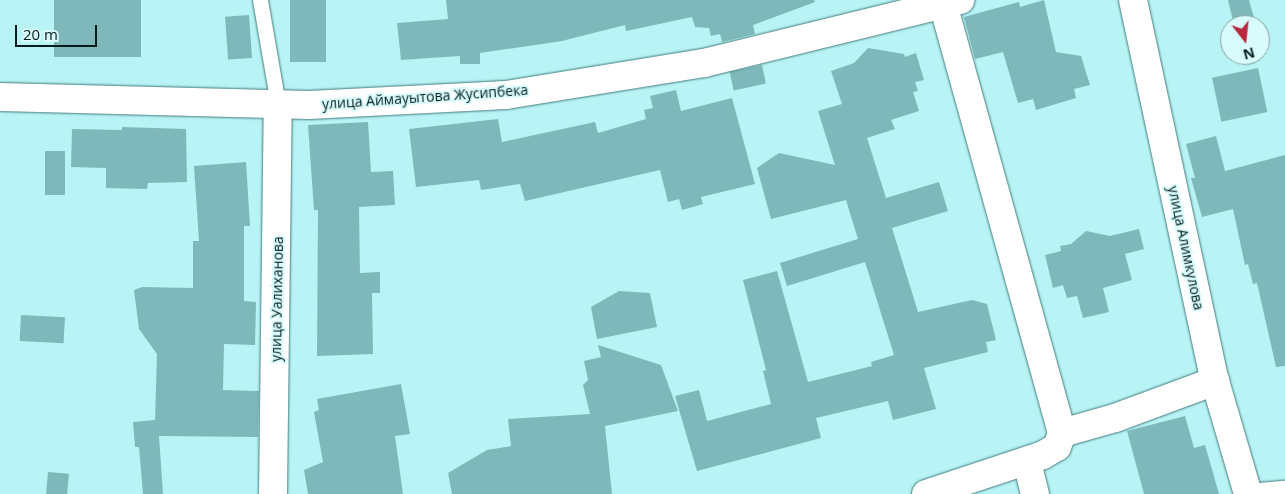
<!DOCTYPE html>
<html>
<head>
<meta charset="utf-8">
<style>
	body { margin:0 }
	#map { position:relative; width:1285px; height:494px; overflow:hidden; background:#b8f3f5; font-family:"Open Sans",sans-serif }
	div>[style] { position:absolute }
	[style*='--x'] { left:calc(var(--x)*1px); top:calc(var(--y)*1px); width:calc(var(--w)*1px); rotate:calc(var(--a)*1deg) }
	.building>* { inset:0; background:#7fb8ba; transform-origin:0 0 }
	.roads { filter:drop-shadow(0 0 1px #437b7d) drop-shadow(0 0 1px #437b7d) }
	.lane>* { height:15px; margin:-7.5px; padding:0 7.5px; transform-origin:7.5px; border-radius:7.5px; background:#fff }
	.street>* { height:28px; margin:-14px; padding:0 14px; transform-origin:14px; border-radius:14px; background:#fff }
	.secondary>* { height:28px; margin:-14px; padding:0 14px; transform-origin:14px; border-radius:14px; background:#fff }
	span { translate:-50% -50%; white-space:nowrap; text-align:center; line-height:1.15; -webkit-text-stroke:4px #d9fbfc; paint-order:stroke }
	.street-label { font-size:14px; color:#051c1d }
	.north { position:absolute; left:1220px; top:15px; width:50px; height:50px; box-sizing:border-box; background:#d9fbfc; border:1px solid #84a2a3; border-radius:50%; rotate:164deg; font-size:14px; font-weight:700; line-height:20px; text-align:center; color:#051c1d }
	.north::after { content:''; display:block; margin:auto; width:18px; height:22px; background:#b9283c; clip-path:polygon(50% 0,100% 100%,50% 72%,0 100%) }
	.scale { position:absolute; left:15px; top:25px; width:82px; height:22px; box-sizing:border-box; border:2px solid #051c1d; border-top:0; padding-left:6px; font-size:15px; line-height:18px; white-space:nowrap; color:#051c1d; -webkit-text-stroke:4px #d9fbfc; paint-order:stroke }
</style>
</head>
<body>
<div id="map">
	<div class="building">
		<div style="left:54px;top:0;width:87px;height:57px"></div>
		<div style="left:290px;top:0;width:36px;height:62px"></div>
		<div style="clip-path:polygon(446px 0,814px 0,815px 2px,753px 25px,755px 34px,722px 42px,720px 34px,711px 36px,709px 28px,695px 27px,692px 17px,626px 31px,625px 25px,562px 41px,480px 53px,480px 64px,460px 64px,460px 56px,401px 60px,397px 23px,448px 19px)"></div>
		<div style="clip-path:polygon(1044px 0,1056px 52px,1081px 56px,1090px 85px,1074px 89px,1076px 98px,1036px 110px,1033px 99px,1018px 103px,1003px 52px,975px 59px,964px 17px,1019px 2px,1020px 7px)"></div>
		<div style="clip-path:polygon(1228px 0,1249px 0,1256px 25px,1234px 25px)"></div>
		<div style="left:249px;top:15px;width:43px;height:24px;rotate:86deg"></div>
		<div style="clip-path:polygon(868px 48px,904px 54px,905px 57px,916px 53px,924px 80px,915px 82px,918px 91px,913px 92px,919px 111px,891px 120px,895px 129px,867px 138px,886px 198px,939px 182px,948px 211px,892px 228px,918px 312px,972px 300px,987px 304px,996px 340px,986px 342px,988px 352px,924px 368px,936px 409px,893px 420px,888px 401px,816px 418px,821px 438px,697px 471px,675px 396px,699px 390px,707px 421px,771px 404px,763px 371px,766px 370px,743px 280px,777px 271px,808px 382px,872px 366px,871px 362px,894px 355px,865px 262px,787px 286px,780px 263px,858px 239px,846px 200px,771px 219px,757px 168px,779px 153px,835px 165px,818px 111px,842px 104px,831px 71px,854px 63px)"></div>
		<div style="left:762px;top:65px;width:19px;height:33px;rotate:78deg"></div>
		<div style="left:1258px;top:68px;width:45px;height:47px;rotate:78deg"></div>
		<div style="clip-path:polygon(676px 90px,681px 111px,732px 98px,755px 184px,701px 197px,703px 204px,682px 210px,679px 199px,668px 202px,660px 170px,525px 201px,520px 184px,481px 190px,479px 180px,416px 187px,409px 129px,498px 119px,502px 142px,595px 122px,598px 133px,646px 119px,644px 110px,653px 108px,650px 96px)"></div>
		<div style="clip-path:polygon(368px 122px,371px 172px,393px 171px,395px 205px,359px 207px,360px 273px,380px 272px,380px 293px,372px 293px,373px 354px,317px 356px,318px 210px,314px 210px,308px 125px)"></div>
		<div style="clip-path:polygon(122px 127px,186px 129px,187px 182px,148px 183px,147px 189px,106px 188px,106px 168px,71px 167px,72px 129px,122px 130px)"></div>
		<div style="clip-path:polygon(1216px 136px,1225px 171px,1285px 155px,1285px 366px,1276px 367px,1257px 283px,1253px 284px,1248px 264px,1245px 265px,1233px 209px,1202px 217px,1191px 178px,1195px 178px,1186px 144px)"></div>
		<div style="left:45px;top:151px;width:20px;height:44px"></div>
		<div style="clip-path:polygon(246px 162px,250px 226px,244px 226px,244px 301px,256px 302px,255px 345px,224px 344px,223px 390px,259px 391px,258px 437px,159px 436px,163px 494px,143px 494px,139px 447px,135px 447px,133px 422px,155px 420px,157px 354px,139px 329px,134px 290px,142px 287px,193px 288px,193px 241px,199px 241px,194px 166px)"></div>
		<div style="clip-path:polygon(1139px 229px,1144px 249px,1125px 254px,1132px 280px,1103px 288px,1109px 312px,1083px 318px,1077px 296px,1067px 298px,1063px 285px,1053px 288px,1045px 255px,1061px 251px,1060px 246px,1071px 244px,1086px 231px,1110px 236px)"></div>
		<div style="clip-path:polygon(619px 291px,650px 293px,657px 327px,597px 339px,591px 307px)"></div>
		<div style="left:21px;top:315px;width:44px;height:26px;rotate:3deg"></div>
		<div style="clip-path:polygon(598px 345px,661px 365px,678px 411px,605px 426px,612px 494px,452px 494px,448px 473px,487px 450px,511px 446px,508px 419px,590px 414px,583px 385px,588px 380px,584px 361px,601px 357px)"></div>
		<div style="clip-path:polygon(401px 384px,410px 434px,395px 436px,403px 494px,308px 494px,304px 470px,323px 462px,314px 412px,319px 410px,317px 399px)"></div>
		<div style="clip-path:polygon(1185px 416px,1194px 448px,1205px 445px,1219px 494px,1144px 494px,1127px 431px)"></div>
		<div style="left:48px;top:472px;width:21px;height:22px;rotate:5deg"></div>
	</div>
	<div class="roads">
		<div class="lane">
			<div style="--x:260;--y:0;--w:106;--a:80.2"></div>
			<div style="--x:1247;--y:491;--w:38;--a:-5"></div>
		</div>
		<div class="street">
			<div style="--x:943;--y:4;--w:445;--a:74.5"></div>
			<div style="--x:1062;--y:433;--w:55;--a:-15.8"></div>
			<div style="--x:1115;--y:418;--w:107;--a:-20.3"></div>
			<div style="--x:1027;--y:462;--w:33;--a:76"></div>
			<div style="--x:273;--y:494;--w:390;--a:-89.3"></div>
			<div style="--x:926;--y:494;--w:123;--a:-18.4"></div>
			<div style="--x:1043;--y:455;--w:16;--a:-30"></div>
			<div style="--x:1057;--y:447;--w:15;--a:-70"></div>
		</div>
		<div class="secondary">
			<div style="--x:1133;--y:0;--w:390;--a:77.9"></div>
			<div style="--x:1215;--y:381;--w:118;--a:73.7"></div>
			<div style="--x:0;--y:97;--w:309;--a:1.5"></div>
			<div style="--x:309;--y:105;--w:197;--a:-2.9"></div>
			<div style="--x:506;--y:95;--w:201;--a:-9.2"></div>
			<div style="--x:704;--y:63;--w:264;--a:-13.8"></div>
		</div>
	</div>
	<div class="street-label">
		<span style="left:425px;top:97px;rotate:-4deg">улица Аймауытова Жусипбека</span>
		<span style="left:1186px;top:248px;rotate:78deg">улица Алимкулова</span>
		<span style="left:277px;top:299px;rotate:-89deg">улица Уалиханова</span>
	</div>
	<div class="north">N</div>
	<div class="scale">20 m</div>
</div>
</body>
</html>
